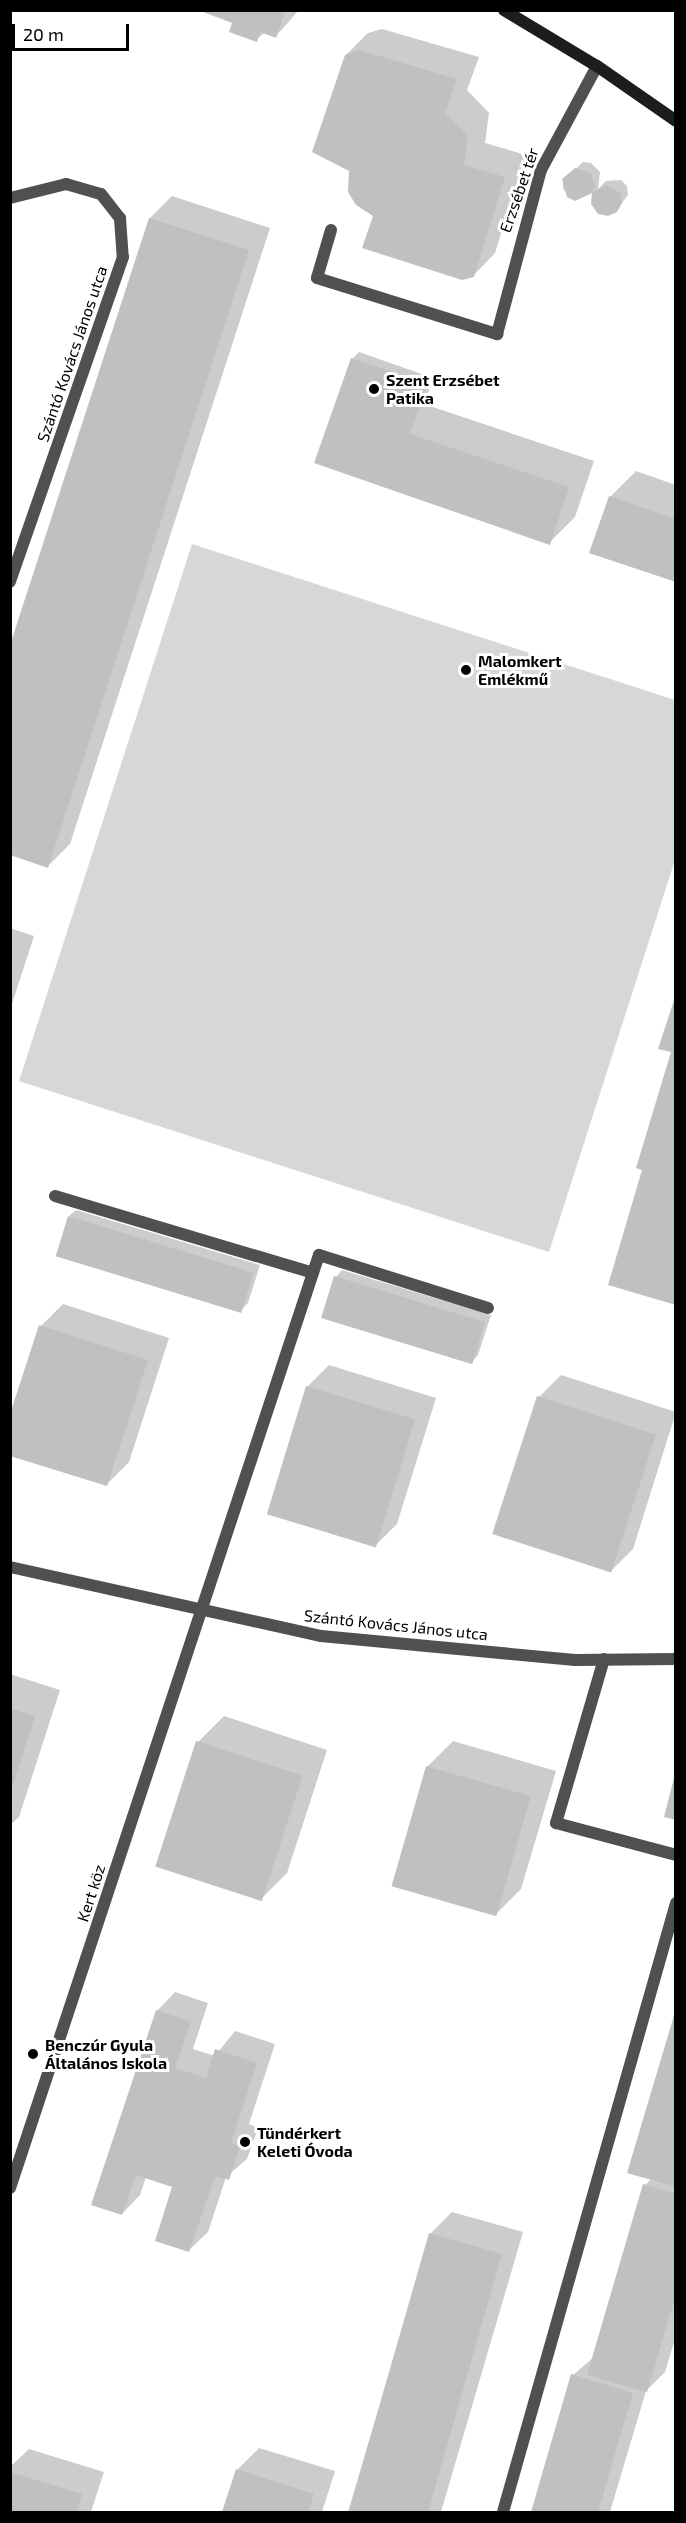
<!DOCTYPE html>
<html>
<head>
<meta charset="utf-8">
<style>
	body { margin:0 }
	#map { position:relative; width:686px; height:2523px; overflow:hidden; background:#fff; font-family:"Exo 2",sans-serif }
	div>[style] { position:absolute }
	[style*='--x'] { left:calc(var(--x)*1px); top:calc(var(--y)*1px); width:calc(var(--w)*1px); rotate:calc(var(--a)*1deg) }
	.green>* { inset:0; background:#d7d7d7 }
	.shadow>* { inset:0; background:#0003 }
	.building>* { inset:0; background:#c0c0c0; transform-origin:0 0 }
	.service>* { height:12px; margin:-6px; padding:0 6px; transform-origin:6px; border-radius:6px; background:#505050 }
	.minor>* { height:12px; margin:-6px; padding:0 6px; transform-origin:6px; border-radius:6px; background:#505050 }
	.secondary>* { height:12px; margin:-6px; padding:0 6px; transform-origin:6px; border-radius:6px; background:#1d1d1d }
	.dots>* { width:16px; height:16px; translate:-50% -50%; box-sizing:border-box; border:3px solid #fff; border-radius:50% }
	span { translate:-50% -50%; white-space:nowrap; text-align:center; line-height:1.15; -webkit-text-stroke:6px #fff; paint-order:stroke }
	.street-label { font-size:16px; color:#000 }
	.poi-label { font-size:16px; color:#000; font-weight:700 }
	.left { translate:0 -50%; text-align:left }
	.frame { position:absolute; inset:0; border:12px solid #000; pointer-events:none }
	.scale { position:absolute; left:12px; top:24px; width:117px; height:27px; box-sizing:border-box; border:3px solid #000; border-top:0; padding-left:8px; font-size:18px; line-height:21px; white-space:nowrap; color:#000; -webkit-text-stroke:4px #fff; paint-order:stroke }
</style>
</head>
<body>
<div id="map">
	<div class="green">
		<div style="clip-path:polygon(192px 544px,675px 700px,675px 860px,549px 1252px,19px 1081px)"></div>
	</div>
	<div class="shadow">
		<div style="clip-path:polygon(202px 10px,299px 10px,276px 36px,265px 32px,256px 40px,234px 22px)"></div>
		<div style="clip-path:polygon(382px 29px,479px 57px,467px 90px,489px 113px,485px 143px,526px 155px,495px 253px,473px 276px,375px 215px,346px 55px,368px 33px)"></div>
		<div style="clip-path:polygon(583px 162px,591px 163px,600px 172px,598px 189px,606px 181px,621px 180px,627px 186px,628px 195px,616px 211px,593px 204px,594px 192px,576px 200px,563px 189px,563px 180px)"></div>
		<div style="clip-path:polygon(172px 196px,270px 228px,70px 844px,48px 866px,150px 218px)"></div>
		<div style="clip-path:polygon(359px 352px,433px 378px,424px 404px,594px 461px,575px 517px,549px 543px,316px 462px,352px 359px)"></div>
		<div style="clip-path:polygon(636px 471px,676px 485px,676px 580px,610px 497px)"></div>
		<div style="clip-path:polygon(10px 928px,34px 936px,10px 1010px)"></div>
		<div style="clip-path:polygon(76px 1210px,260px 1265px,248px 1303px,241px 1310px,69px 1216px)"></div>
		<div style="clip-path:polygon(342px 1270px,491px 1315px,478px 1355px,472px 1362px,336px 1277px)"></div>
		<div style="clip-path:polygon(63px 1304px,169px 1338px,129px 1462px,107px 1484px,41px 1326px)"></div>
		<div style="clip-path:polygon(329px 1365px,436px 1398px,397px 1524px,375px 1546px,307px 1387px)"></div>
		<div style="clip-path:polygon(561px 1375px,676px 1412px,633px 1549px,611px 1571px,539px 1397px)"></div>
		<div style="clip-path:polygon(10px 1674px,60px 1690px,19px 1817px,10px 1825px)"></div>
		<div style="clip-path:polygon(224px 1716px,327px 1750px,287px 1873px,261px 1899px,198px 1742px)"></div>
		<div style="clip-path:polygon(453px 1741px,556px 1771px,521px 1889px,495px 1915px,427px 1767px)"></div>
		<div style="clip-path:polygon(175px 1992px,208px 2003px,193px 2049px,215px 2056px,235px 2031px,275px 2044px,249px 2124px,258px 2128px,247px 2159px,226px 2177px,208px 2232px,189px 2250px,174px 2186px,146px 2177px,140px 2195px,122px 2214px,157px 2011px)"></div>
		<div style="clip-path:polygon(676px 2015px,676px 2336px,665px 2372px,646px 2391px,610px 2512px,532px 2512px,573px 2375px,594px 2357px,645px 2185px,651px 2179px)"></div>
		<div style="clip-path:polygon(452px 2212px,523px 2232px,441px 2512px,348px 2512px,430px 2234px)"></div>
		<div style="clip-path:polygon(259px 2448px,335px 2471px,322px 2512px,224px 2512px,237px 2470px)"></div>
		<div style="clip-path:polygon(29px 2449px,104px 2472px,91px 2512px,10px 2512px,10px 2467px)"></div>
	</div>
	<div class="building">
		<div style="clip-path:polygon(198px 10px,286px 10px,276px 38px,260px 32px,257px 42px,229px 32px,232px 23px)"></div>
		<div style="clip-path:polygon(359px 50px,457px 79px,445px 113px,468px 135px,464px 165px,505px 177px,474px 277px,462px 280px,362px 248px,373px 216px,356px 205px,348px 192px,349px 171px,312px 152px,345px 55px)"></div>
		<div style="clip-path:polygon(575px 168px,591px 173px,595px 187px,592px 193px,606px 185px,621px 193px,622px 203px,617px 212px,608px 216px,598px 214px,591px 204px,592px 193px,575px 201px,567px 197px,562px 179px)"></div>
		<div style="clip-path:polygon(149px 218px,249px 250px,48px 868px,10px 855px,10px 645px)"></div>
		<div style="clip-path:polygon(351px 358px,427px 384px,410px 434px,569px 487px,550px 545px,314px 463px)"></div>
		<div style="clip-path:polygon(609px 496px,676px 519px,676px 582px,589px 553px)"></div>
		<div style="clip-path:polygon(676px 994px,676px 1305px,608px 1285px,642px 1170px,636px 1168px,671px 1052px,658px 1049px)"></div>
		<div style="left:68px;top:1216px;width:194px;height:42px;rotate:17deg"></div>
		<div style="left:334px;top:1276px;width:158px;height:44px;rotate:17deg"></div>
		<div style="clip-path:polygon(39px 1325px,148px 1360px,107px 1486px,10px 1456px,10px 1414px)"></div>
		<div style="left:306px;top:1386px;width:114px;height:134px;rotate:17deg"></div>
		<div style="left:537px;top:1396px;width:125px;height:145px;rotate:18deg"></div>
		<div style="clip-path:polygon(10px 1708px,35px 1716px,11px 1791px,10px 1791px)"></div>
		<div style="left:196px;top:1741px;width:112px;height:132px;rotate:18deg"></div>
		<div style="left:426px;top:1766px;width:109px;height:125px;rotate:16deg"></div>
		<div style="clip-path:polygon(675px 1774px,676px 1775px,676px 1820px,664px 1817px)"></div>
		<div style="clip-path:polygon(156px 2010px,191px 2022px,175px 2068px,206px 2078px,215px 2049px,257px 2063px,231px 2143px,240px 2146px,229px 2180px,215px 2176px,189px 2252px,155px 2241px,172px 2187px,136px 2175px,122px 2215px,91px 2205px)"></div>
		<div style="clip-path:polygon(675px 2012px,676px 2012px,676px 2187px,627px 2173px)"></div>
		<div style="clip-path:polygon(643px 2184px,676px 2194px,676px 2294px,647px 2392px,587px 2375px)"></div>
		<div style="left:429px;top:2233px;width:76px;height:291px;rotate:16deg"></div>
		<div style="clip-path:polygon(571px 2374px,633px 2393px,598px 2512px,531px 2512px)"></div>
		<div style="clip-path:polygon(236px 2469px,314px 2494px,308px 2512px,222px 2512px)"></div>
		<div style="clip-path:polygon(10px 2472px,82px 2494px,77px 2512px,10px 2512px)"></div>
	</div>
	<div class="service">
		<div style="--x:331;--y:230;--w:50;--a:106.3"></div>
		<div style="--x:317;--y:278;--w:189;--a:17.3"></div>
		<div style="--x:497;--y:334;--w:170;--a:-75"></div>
		<div style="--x:541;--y:170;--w:118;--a:-61.7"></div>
	</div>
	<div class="minor">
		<div style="--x:10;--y:198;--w:58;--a:-14"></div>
		<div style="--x:66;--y:184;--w:36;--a:16"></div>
		<div style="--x:101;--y:194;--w:31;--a:52"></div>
		<div style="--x:120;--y:218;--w:39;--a:86"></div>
		<div style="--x:123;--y:257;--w:344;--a:109.2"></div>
		<div style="--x:55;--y:1196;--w:269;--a:16.6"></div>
		<div style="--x:10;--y:1567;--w:319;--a:12.5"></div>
		<div style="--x:321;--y:1636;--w:255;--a:5.4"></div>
		<div style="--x:575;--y:1660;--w:101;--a:-0.6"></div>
		<div style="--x:604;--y:1659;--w:171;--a:106.3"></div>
		<div style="--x:556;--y:1823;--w:124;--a:14.9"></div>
		<div style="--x:10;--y:2188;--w:983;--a:-71.68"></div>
		<div style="--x:319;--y:1255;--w:177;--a:17.4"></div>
		<div style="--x:503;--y:2512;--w:633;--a:-74.14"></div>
	</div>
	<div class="secondary">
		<div style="--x:504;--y:10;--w:109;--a:31.1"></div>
		<div style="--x:597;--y:66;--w:96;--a:34.8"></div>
	</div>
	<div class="dots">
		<div style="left:374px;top:389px;background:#000"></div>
		<div style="left:466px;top:670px;background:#000"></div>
		<div style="left:33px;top:2054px;background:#000"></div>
		<div style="left:245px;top:2142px;background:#000"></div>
	</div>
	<div class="street-label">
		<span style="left:519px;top:190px;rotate:-71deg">Erzsébet tér</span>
		<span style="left:72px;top:354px;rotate:-71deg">Szántó Kovács János utca</span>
		<span style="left:396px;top:1625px;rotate:6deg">Szántó Kovács János utca</span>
		<span style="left:91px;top:1893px;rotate:-72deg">Kert köz</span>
	</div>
	<div class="poi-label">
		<span class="left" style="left:386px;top:389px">Szent Erzsébet<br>Patika</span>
		<span class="left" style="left:478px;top:670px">Malomkert<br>Emlékmű</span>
		<span class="left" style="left:45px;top:2054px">Benczúr Gyula<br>Általános Iskola</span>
		<span class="left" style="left:257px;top:2142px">Tündérkert<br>Keleti Óvoda</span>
	</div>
	<div class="frame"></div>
	<div class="scale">20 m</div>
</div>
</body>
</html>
